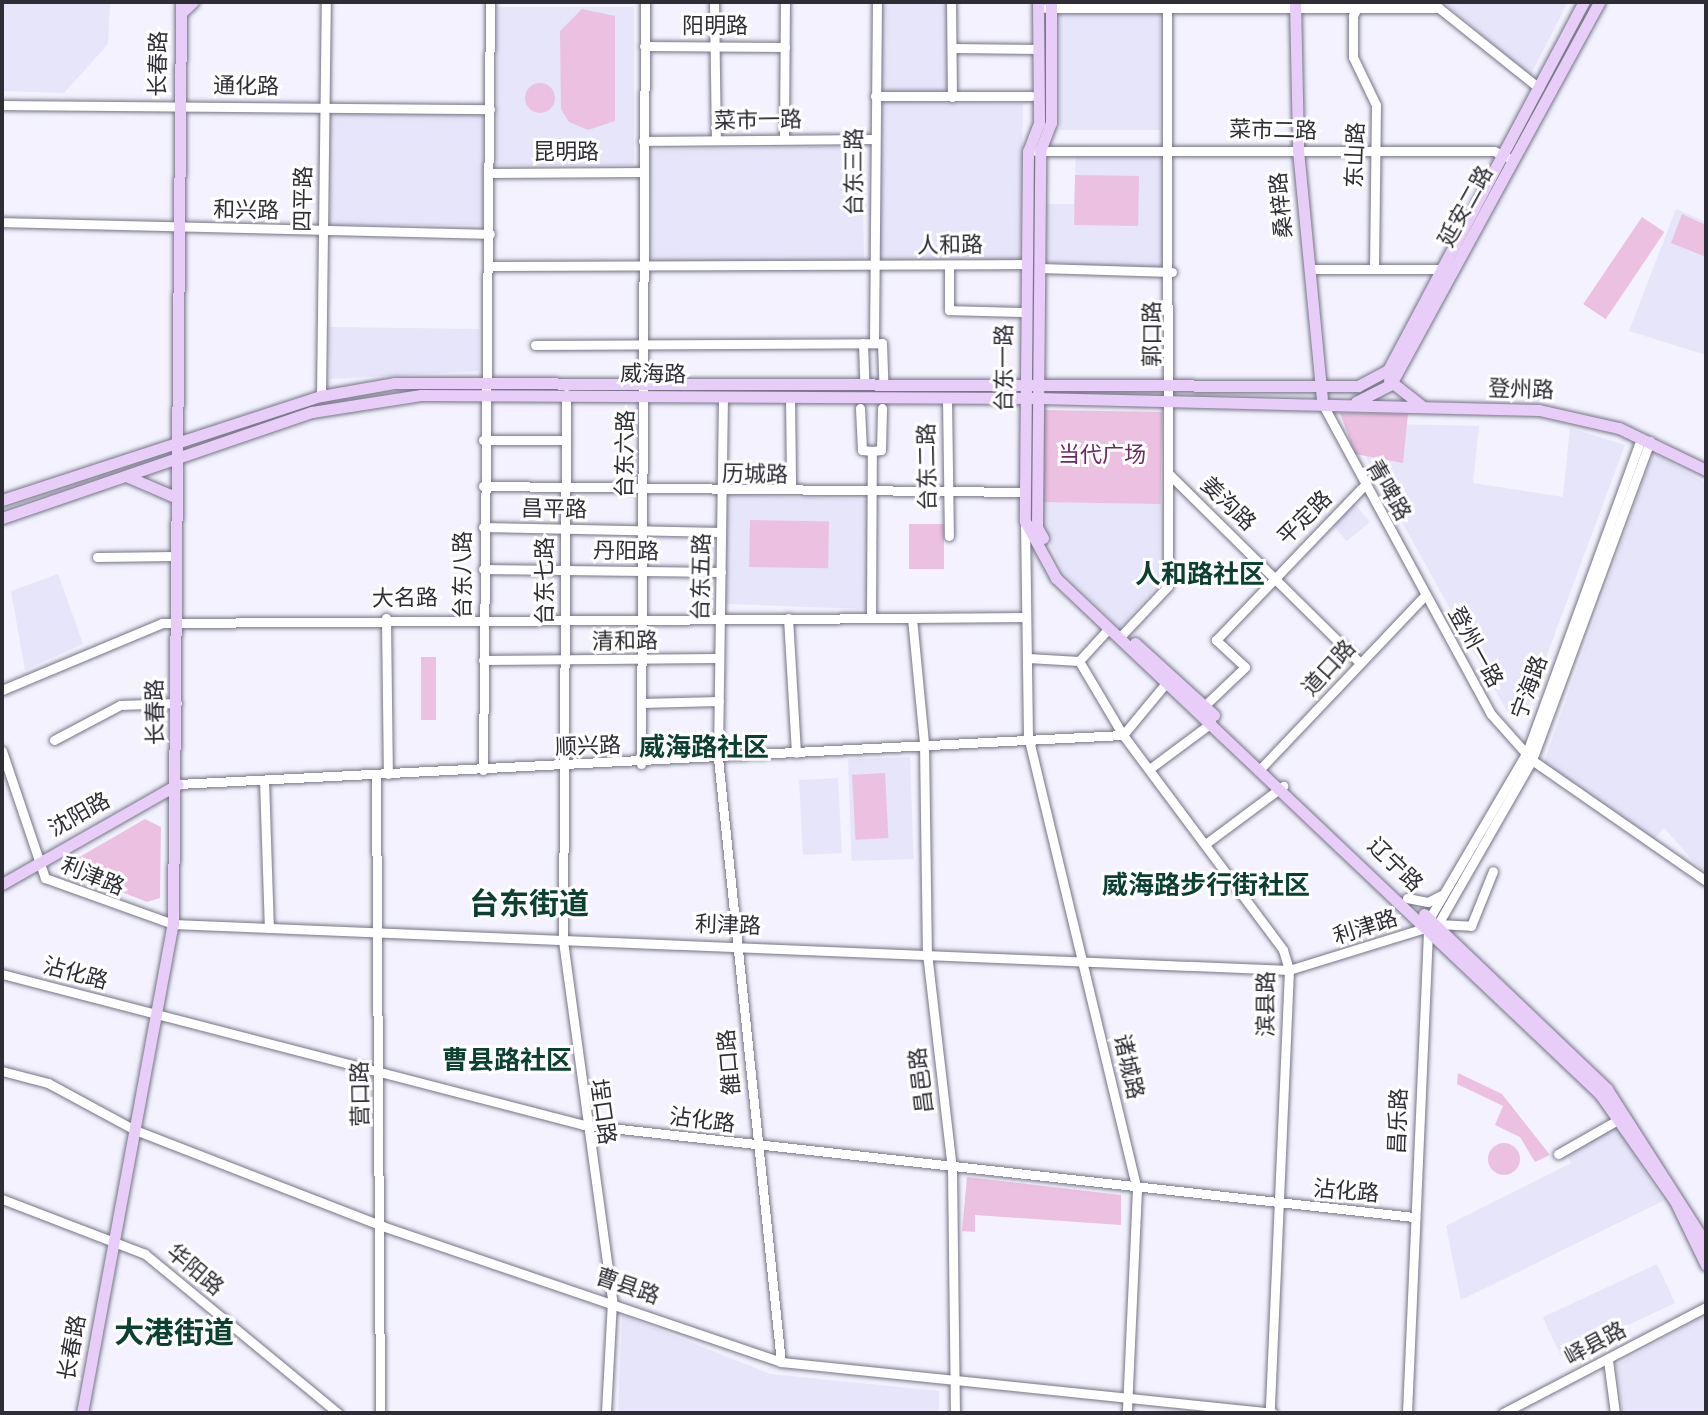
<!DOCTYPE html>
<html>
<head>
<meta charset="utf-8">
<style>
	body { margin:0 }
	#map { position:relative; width:1708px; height:1415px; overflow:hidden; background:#f3f2fe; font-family:Overpass,"Noto Sans SC",sans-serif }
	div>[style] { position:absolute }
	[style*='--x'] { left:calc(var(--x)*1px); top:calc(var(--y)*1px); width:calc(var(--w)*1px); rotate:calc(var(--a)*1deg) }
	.built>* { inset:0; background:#e6e5fa; transform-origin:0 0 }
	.green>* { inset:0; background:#ecc0e1; transform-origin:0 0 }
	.round { border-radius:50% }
	.roads { filter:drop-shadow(0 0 2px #757485) drop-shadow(0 0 2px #757485) }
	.minor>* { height:9px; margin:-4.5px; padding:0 4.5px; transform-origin:4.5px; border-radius:4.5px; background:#fff }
	.major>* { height:11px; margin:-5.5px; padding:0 5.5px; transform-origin:5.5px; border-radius:5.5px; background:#e7cdf7 }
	span { translate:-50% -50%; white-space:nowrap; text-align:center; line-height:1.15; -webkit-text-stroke:6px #fff; paint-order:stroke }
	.street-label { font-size:22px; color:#2e2d35 }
	.park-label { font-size:22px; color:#722764 }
	.quarter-label { font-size:26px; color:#0c4031; font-weight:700 }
	.district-label { font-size:30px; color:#0c4031; font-weight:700 }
	.frame { position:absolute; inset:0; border:4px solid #2e2d35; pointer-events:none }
</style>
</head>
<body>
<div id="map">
	<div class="built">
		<div style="clip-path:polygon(2px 2px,110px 2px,108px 44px,64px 93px,2px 91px)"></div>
		<div style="left:881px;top:2px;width:66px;height:91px"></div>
		<div style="clip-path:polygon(1444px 2px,1568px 2px,1530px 76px)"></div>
		<div style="left:497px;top:7px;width:137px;height:158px"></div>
		<div style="left:1160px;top:14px;width:116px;height:100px;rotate:90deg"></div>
		<div style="left:880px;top:101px;width:143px;height:165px;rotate:1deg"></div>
		<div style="left:330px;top:113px;width:153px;height:112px"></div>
		<div style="left:862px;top:146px;width:119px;height:212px;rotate:89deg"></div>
		<div style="clip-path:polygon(1076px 152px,1166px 156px,1162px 268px,1046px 263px,1047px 204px,1074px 204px)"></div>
		<div style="clip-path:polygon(1676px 209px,1706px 222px,1706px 355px,1629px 331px)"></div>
		<div style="clip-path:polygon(329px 327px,479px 329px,479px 371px,330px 379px)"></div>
		<div style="clip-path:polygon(1162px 412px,1159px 584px,1120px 628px,1063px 572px,1042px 526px,1041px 502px)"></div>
		<div style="clip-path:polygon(1347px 423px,1479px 426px,1473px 483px,1563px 497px,1570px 428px,1625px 445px,1525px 714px,1509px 715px)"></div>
		<div style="clip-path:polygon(1653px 453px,1706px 483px,1706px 875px,1664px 828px,1652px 842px,1543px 765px)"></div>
		<div style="left:870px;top:500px;width:109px;height:145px;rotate:92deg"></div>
		<div style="left:1353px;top:502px;width:26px;height:30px;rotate:50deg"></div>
		<div style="clip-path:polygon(58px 574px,83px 644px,25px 670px,11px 591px)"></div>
		<div style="left:910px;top:757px;width:102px;height:62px;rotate:88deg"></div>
		<div style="left:838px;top:778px;width:75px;height:39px;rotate:87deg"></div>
		<div style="clip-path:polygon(1616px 1126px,1663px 1201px,1461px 1300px,1446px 1226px,1571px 1163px,1565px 1152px)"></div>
		<div style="left:1657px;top:1264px;width:43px;height:126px;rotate:65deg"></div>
		<div style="clip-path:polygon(622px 1315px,770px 1374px,939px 1391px,939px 1413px,618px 1413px)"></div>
		<div style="clip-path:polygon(1705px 1315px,1706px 1411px,1623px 1413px,1616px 1365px)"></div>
	</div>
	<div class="green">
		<div style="clip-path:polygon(582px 9px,615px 16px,615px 121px,588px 130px,569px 122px,561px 109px,560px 31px)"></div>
		<div class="round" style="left:525px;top:83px;width:30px;height:30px"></div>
		<div style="left:1075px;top:175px;width:64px;height:50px;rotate:1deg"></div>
		<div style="clip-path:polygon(1682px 214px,1706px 225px,1706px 257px,1671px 243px)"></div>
		<div style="left:1642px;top:217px;width:27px;height:105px;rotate:34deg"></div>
		<div style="left:1043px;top:410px;width:119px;height:92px;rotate:1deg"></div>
		<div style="clip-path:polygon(1340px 413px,1408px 414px,1403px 463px,1355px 454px)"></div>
		<div style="left:750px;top:520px;width:79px;height:47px;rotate:1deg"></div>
		<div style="left:909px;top:524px;width:35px;height:45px"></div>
		<div style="left:421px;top:657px;width:15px;height:63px"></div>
		<div style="left:885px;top:773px;width:65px;height:33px;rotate:87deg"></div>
		<div style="clip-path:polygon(145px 819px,161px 827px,160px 898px,147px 902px,69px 871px,76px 859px)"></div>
		<div style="clip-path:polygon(1458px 1073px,1502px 1094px,1550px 1155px,1535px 1162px,1520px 1137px,1495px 1125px,1503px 1106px,1457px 1084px)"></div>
		<div class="round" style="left:1488px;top:1143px;width:32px;height:32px"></div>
		<div style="clip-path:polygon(967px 1177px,1121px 1195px,1121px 1225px,975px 1215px,975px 1232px,962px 1231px)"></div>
	</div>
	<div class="roads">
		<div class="minor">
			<div style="--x:714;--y:2;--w:138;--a:89.2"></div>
			<div style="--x:951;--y:2;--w:95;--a:89.4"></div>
			<div style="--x:1360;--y:2;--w:16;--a:117"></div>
			<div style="--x:1353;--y:16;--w:41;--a:90"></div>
			<div style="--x:1353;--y:57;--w:53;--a:64.4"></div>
			<div style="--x:1376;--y:105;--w:164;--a:90.7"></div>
			<div style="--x:1046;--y:8;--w:393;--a:0"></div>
			<div style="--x:1439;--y:8;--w:128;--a:38.7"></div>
			<div style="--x:644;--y:46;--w:141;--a:0.4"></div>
			<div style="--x:952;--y:48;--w:87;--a:0.7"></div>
			<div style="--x:875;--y:96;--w:156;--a:0"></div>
			<div style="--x:2;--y:105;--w:488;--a:0.5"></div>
			<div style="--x:784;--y:139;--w:137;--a:-89.6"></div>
			<div style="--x:643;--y:141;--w:231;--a:-0.5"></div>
			<div style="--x:1036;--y:151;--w:458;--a:0"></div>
			<div style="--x:1494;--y:151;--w:14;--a:25"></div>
			<div style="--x:490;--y:173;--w:152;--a:-0.4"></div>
			<div style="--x:2;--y:222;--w:488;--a:1.4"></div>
			<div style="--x:949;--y:265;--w:45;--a:90"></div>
			<div style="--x:949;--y:310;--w:77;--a:1.5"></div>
			<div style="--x:489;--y:266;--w:538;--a:-0.21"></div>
			<div style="--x:1039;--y:268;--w:133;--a:1.7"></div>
			<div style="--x:1309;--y:269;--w:138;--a:0"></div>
			<div style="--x:863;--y:343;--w:36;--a:88"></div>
			<div style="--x:874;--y:343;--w:341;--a:-89.5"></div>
			<div style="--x:535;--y:345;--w:347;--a:-0.3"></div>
			<div style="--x:882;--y:343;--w:36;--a:88"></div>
			<div style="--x:566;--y:394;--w:547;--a:90.31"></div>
			<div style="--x:563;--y:941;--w:363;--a:82.2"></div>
			<div style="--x:612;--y:1301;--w:112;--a:93.1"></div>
			<div style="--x:321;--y:396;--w:394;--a:-89.3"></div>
			<div style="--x:723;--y:396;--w:362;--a:90.8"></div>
			<div style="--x:718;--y:758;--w:607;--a:84.05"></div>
			<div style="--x:790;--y:397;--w:87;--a:89.3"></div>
			<div style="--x:947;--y:398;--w:138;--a:89.2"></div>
			<div style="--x:1322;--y:403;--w:354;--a:61.5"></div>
			<div style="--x:1491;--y:714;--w:62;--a:48.3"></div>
			<div style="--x:1532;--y:760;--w:212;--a:34.8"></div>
			<div style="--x:860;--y:408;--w:42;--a:87.3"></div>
			<div style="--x:862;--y:450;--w:10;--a:6"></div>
			<div style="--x:872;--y:451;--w:9;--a:-6"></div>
			<div style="--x:881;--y:450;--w:42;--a:-88.6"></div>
			<div style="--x:483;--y:440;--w:82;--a:0"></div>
			<div style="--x:1170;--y:475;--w:267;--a:44.7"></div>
			<div style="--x:483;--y:486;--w:543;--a:0.63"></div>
			<div style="--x:1025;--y:522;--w:214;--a:89.2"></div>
			<div style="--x:1028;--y:736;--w:466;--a:76.5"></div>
			<div style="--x:1137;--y:1189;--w:224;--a:92.6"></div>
			<div style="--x:483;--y:527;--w:238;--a:1.2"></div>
			<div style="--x:97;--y:557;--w:79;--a:-0.7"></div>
			<div style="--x:483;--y:569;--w:238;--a:0.7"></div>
			<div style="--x:871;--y:617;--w:166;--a:-89.7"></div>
			<div style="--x:386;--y:618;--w:156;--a:89.3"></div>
			<div style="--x:788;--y:618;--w:135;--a:86.6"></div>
			<div style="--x:912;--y:618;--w:114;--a:-0.5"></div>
			<div style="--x:1119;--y:638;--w:71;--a:-46.7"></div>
			<div style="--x:1168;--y:586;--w:584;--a:-90.1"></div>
			<div style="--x:1028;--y:658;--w:51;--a:3.4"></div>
			<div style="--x:1079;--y:661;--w:45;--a:-47.7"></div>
			<div style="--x:483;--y:660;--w:236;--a:-0.5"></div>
			<div style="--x:1079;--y:661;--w:86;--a:59.3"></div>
			<div style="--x:1123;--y:735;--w:268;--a:53.3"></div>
			<div style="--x:1283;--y:950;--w:21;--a:73"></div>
			<div style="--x:1289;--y:970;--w:443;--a:92.5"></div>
			<div style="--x:2;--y:690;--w:173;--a:-22.7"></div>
			<div style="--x:162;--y:623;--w:750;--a:-0.38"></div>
			<div style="--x:912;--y:618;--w:126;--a:84.5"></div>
			<div style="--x:924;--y:743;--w:210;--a:89.2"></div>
			<div style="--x:927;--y:953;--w:218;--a:83.4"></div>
			<div style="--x:952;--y:1170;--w:243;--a:89.3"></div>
			<div style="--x:641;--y:703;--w:78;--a:-1.5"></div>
			<div style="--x:1200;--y:710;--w:62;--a:-43.7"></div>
			<div style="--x:1245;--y:667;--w:40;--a:-137"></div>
			<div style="--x:1216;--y:640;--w:211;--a:-46.2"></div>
			<div style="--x:54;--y:740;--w:75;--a:-27.9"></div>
			<div style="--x:120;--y:705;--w:57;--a:-2"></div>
			<div style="--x:2;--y:751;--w:134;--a:71.3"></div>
			<div style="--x:45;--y:878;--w:136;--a:19.8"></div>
			<div style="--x:173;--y:924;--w:1117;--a:2.36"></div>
			<div style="--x:1289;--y:970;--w:156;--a:-17.2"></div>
			<div style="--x:1438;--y:924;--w:189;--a:-60.2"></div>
			<div style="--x:1532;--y:760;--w:340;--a:-69.7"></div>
			<div style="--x:641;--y:764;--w:762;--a:-89.7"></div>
			<div style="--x:1152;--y:767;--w:74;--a:-36.7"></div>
			<div style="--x:1262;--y:767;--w:236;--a:-46.5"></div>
			<div style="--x:483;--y:770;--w:768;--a:-89.48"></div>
			<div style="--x:376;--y:775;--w:638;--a:89.64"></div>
			<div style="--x:264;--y:780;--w:148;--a:88.1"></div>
			<div style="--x:178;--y:784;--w:946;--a:-2.97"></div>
			<div style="--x:1123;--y:735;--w:67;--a:-50.4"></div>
			<div style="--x:1208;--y:842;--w:94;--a:-36.7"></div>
			<div style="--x:1407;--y:898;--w:21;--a:11"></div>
			<div style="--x:1428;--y:902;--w:15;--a:-28"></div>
			<div style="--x:1438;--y:924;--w:33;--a:3"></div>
			<div style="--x:1471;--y:926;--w:59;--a:-68.2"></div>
			<div style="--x:2;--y:974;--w:601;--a:14.54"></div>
			<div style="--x:584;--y:1125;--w:835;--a:6.33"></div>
			<div style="--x:2;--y:1071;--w:48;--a:14.6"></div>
			<div style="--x:48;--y:1083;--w:99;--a:28.4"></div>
			<div style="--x:135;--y:1130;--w:265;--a:21.2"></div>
			<div style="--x:382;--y:1226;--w:422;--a:18.8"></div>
			<div style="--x:781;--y:1362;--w:494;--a:5.9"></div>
			<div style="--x:1558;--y:1154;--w:73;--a:-29.7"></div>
			<div style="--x:2;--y:1199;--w:153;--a:21"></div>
			<div style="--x:145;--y:1254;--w:250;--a:39.5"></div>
			<div style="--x:1608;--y:1360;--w:53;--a:82.5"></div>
			<div style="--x:1407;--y:1413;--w:494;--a:-87.5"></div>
			<div style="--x:1429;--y:919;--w:194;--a:-59.6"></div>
			<div style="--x:1527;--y:752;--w:334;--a:-70"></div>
			<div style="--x:1503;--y:1413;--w:229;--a:-27.6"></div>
		</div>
		<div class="major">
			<div style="--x:1038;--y:2;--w:121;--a:89.5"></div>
			<div style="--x:1039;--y:123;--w:30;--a:111"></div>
			<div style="--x:1028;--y:151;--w:370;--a:90.5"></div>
			<div style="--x:1025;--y:521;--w:65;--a:61.5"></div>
			<div style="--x:1056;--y:578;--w:750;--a:43.49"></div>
			<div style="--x:1600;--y:1094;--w:131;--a:55"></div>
			<div style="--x:1675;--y:1201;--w:71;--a:64.2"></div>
			<div style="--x:1295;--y:2;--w:148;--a:88.8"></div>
			<div style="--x:1298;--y:150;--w:249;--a:84.5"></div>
			<div style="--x:181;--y:13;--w:16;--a:-43"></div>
			<div style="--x:1389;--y:380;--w:42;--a:38.2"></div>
			<div style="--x:1356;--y:402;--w:39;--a:-27"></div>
			<div style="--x:1391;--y:384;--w:435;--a:-61.4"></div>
			<div style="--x:126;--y:476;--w:53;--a:23.2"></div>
			<div style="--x:2;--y:500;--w:336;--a:-18.1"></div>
			<div style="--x:321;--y:396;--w:74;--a:-10.1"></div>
			<div style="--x:394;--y:383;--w:964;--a:0.18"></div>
			<div style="--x:1358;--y:386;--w:34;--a:-28"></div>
			<div style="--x:1388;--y:370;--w:417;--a:-62"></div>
			<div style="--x:2;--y:518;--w:328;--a:-18.9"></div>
			<div style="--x:312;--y:412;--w:110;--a:-8.9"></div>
			<div style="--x:421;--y:395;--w:617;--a:0.28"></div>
			<div style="--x:1038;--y:398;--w:501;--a:1.37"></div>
			<div style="--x:1539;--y:410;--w:82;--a:12.7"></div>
			<div style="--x:1619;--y:428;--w:97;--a:25.8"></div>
			<div style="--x:1043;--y:538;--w:13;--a:-119"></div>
			<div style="--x:1037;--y:527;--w:376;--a:-89.5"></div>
			<div style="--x:1040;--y:151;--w:30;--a:-69"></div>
			<div style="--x:1051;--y:123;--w:121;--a:-90"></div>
			<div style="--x:1135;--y:643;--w:107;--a:42.3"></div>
			<div style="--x:2;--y:884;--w:202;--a:-29.6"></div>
			<div style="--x:1424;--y:914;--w:253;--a:43.7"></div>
			<div style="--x:1607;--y:1089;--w:184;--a:57.4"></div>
			<div style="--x:82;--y:1413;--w:497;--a:-79.5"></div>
			<div style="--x:173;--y:924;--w:922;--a:-89.5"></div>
		</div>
	</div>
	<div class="street-label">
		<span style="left:715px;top:28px">阳明路</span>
		<span style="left:160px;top:64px;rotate:-89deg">长春路</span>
		<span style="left:246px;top:88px;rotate:1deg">通化路</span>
		<span style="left:758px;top:122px;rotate:-1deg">菜市一路</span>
		<span style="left:1273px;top:132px;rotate:1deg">菜市二路</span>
		<span style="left:566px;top:154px">昆明路</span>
		<span style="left:1357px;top:155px;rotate:-88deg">东山路</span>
		<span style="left:856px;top:172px;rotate:-90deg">台东三路</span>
		<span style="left:305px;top:199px;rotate:-89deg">四平路</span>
		<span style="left:1283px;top:205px;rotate:-95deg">桑梓路</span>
		<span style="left:1467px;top:207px;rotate:-61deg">延安二路</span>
		<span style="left:246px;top:212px;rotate:1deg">和兴路</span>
		<span style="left:950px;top:247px;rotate:-1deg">人和路</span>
		<span style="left:1154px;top:334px;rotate:-90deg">郭口路</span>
		<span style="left:1006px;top:368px;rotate:-90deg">台东一路</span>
		<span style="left:653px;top:376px;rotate:1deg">威海路</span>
		<span style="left:1521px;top:391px;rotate:2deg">登州路</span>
		<span style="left:627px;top:454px;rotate:-89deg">台东六路</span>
		<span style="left:929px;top:467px;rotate:-91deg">台东二路</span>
		<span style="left:755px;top:476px;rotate:1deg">历城路</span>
		<span style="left:1387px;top:491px;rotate:60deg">青啤路</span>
		<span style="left:1227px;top:505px;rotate:44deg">姜沟路</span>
		<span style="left:554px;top:511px;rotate:1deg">昌平路</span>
		<span style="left:1306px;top:519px;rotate:-45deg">平定路</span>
		<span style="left:626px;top:553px;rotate:1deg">丹阳路</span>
		<span style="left:465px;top:575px;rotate:-90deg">台东八路</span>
		<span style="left:703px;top:577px;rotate:-89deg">台东五路</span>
		<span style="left:547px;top:581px;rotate:-90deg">台东七路</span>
		<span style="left:405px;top:600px;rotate:-1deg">大名路</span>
		<span style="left:625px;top:643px;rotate:-1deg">清和路</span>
		<span style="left:1474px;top:648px;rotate:61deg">登州一路</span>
		<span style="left:1330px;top:669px;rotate:-47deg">道口路</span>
		<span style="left:1531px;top:688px;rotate:-70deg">宁海路</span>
		<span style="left:157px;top:712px;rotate:-91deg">长春路</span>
		<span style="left:588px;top:748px;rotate:-2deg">顺兴路</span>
		<span style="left:80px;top:816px;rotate:-29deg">沈阳路</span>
		<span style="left:1394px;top:866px;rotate:44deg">辽宁路</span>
		<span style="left:92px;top:878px;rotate:22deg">利津路</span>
		<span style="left:728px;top:927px;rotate:2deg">利津路</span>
		<span style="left:1366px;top:929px;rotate:-18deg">利津路</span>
		<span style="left:75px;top:975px;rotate:15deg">沾化路</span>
		<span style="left:1268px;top:1004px;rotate:-90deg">滨县路</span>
		<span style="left:731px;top:1062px;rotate:-95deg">雒口路</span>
		<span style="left:1127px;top:1067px;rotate:77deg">诸城路</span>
		<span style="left:923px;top:1080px;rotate:-97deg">昌邑路</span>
		<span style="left:362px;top:1094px;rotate:-91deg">营口路</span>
		<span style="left:601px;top:1112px;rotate:82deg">埕口路</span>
		<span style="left:1400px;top:1121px;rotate:-88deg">昌乐路</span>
		<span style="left:702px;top:1122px;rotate:7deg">沾化路</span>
		<span style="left:1346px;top:1193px;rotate:5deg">沾化路</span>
		<span style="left:194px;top:1271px;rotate:40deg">华阳路</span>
		<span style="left:627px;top:1288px;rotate:19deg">曹县路</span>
		<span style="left:1596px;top:1345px;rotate:-28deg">峄县路</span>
		<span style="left:74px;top:1348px;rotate:-80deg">长春路</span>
	</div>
	<div class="park-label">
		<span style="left:1102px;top:457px">当代广场</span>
	</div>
	<div class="quarter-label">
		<span style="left:1200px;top:577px">人和路社区</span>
		<span style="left:704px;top:750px">威海路社区</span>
		<span style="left:1206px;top:888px">威海路步行街社区</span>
		<span style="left:507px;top:1063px">曹县路社区</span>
	</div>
	<div class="district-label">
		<span style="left:529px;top:907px">台东街道</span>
		<span style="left:174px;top:1336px">大港街道</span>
	</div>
	<div class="frame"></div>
</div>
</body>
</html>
